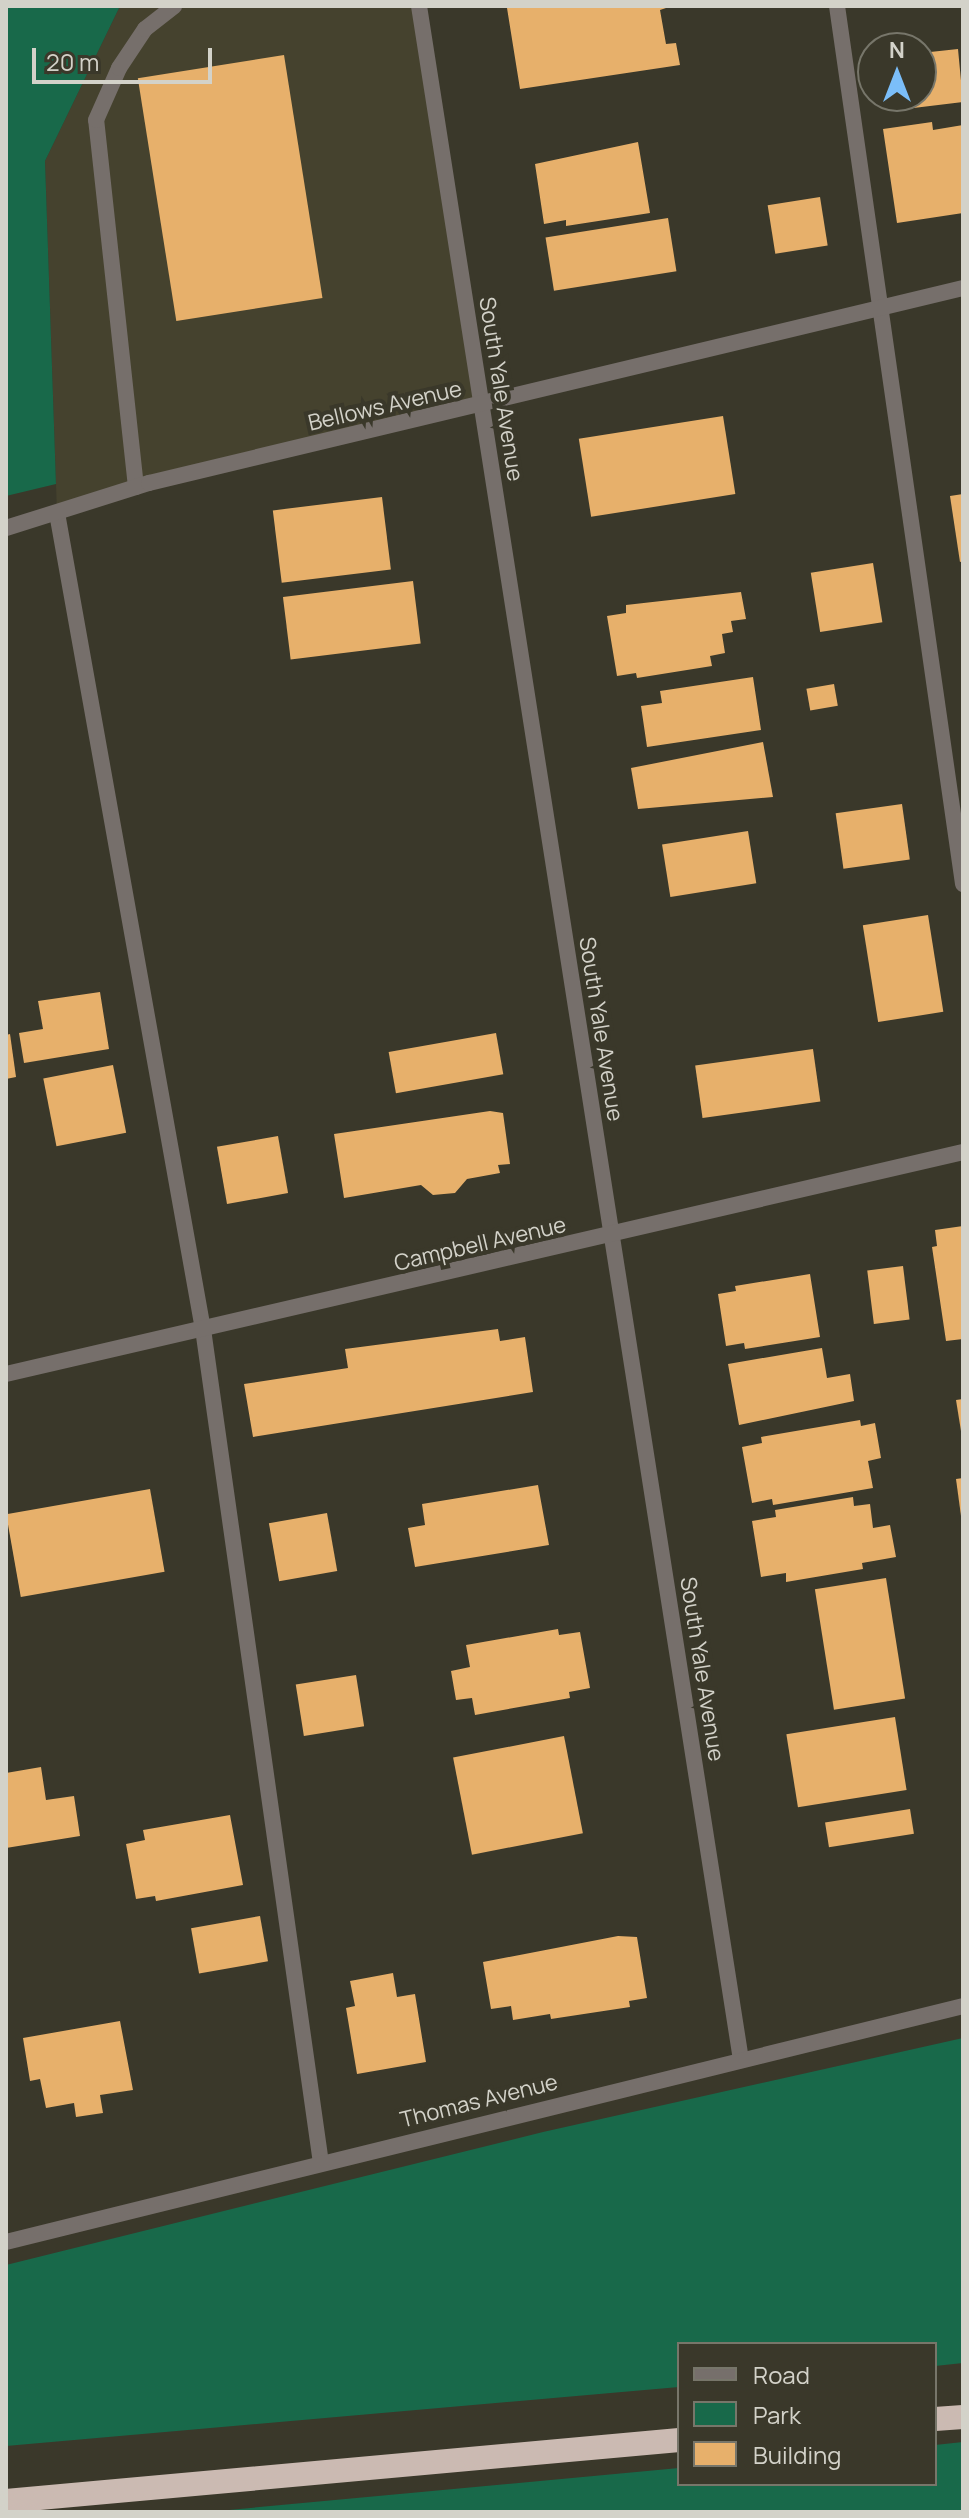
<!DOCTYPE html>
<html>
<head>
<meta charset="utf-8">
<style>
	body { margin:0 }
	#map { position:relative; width:969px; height:2518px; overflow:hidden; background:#3a382a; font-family:Manrope,sans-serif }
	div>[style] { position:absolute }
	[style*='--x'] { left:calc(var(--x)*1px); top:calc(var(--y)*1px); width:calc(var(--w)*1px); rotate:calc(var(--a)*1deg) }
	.built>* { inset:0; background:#45422e }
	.green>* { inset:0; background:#18694a }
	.building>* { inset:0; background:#e7b06b; transform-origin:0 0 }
	.service>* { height:16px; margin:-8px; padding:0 8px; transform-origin:8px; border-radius:8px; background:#766f6b }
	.minor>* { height:16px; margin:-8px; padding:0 8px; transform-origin:8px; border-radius:8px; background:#766f6b }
	.motorway>* { height:24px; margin:-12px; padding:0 12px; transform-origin:12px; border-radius:12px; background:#cbbab2 }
	span { translate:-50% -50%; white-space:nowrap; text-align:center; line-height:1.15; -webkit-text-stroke:8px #3a382a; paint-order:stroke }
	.street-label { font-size:22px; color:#d3d2c9 }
	.frame { position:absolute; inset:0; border:8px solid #d3d2c9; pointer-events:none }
	.legend { position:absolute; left:677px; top:2342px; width:260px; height:144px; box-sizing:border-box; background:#3a382a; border:2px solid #77766a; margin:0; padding:10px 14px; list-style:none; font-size:24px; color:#d3d2c9 }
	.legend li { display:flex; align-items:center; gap:16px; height:40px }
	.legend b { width:40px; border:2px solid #77766a }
	.north { position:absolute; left:857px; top:32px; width:80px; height:80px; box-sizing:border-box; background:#3a382a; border:2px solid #77766a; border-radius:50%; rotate:0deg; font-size:22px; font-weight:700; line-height:32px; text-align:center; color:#d3d2c9 }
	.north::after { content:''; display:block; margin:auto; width:28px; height:36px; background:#7bbef9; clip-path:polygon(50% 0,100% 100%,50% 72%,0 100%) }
	.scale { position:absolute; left:32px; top:48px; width:180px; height:36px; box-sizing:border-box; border:4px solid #d3d2c9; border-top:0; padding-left:10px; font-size:24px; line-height:28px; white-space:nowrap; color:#d3d2c9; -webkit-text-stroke:6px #3a382a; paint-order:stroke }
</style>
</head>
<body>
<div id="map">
	<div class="built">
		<div style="clip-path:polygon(120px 6px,419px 6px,481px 407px,57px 513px,45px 161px)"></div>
	</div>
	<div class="green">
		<div style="clip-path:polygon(6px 6px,120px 6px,45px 161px,56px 484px,6px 496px)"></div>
		<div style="clip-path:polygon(963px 2038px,963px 2363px,935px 2366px,935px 2344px,679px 2344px,679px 2387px,6px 2446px,6px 2265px,543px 2132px)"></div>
		<div style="clip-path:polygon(963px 2442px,963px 2512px,207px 2512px,679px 2468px,679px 2484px,935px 2484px,935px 2445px)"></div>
	</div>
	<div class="building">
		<div style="clip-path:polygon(672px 6px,660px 10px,666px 44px,676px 43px,680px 65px,520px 89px,507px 8px)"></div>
		<div style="clip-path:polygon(958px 49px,963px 102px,897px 110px,895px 96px,921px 96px,921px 53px)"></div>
		<div style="left:284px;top:55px;width:246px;height:148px;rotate:81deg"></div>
		<div style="clip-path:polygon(932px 122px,933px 130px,963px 125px,963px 213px,897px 223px,883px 129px)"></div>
		<div style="clip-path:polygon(638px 142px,650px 213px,566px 226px,566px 220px,544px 224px,535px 164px)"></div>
		<div style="left:820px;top:197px;width:49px;height:53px;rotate:81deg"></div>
		<div style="left:668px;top:218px;width:54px;height:124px;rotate:81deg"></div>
		<div style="left:723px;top:416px;width:79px;height:146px;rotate:81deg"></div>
		<div style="clip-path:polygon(963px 494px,963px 561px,960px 562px,950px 496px)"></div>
		<div style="left:382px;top:497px;width:73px;height:110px;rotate:83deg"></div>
		<div style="left:873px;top:563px;width:60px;height:63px;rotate:81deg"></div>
		<div style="left:413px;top:581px;width:63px;height:131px;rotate:83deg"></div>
		<div style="clip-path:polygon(741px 592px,746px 619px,731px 621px,733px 632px,722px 634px,725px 653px,710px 656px,712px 666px,637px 678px,636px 673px,617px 676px,607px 616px,626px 613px,626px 605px)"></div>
		<div style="clip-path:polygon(753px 677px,761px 730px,647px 747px,641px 706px,662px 703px,660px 691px)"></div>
		<div style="left:834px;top:684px;width:22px;height:28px;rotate:80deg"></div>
		<div style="clip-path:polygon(763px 742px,773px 797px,638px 809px,631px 768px)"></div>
		<div style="left:902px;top:804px;width:56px;height:67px;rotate:82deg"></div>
		<div style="left:748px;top:831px;width:53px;height:87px;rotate:81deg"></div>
		<div style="left:928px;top:915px;width:98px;height:66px;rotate:81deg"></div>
		<div style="clip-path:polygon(100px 992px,109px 1049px,24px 1063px,19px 1033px,43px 1029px,38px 1001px)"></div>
		<div style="left:496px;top:1033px;width:42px;height:109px;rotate:80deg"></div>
		<div style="clip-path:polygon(10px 1034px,16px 1077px,6px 1079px,6px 1035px)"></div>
		<div style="left:813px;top:1049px;width:53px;height:119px;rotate:82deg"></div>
		<div style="left:113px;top:1065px;width:69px;height:71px;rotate:79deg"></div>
		<div style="clip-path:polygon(490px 1111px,503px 1113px,510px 1164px,498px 1165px,500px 1173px,467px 1179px,455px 1193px,433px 1195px,421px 1185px,344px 1198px,334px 1134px)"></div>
		<div style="left:278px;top:1136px;width:58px;height:62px;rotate:80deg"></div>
		<div style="clip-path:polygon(963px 1226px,963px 1339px,946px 1341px,932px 1247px,937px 1246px,935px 1230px)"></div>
		<div style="left:903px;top:1266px;width:54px;height:36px;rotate:83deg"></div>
		<div style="clip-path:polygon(810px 1274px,820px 1337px,745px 1349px,744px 1343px,726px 1346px,718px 1294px,736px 1291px,735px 1286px)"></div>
		<div style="clip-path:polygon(498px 1329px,500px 1341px,525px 1337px,533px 1392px,253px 1437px,244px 1384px,348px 1368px,345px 1349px)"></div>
		<div style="clip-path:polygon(822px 1348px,827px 1378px,850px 1374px,854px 1401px,739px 1425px,728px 1364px)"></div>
		<div style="clip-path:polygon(963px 1399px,963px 1431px,961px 1431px,956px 1400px)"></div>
		<div style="clip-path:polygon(860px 1420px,861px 1426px,875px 1423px,881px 1458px,868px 1461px,873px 1488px,773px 1505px,772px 1499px,752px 1503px,742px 1447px,762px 1443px,761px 1437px)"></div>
		<div style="clip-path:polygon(963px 1478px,963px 1516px,961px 1516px,956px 1479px)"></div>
		<div style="clip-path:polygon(538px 1485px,549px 1545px,415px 1567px,408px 1528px,425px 1525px,422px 1504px)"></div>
		<div style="left:150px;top:1489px;width:84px;height:146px;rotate:80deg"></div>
		<div style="clip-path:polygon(853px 1497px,854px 1506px,870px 1504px,873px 1528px,890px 1525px,896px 1557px,862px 1563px,863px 1569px,786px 1582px,786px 1573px,761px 1577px,752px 1521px,776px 1517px,775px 1510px)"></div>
		<div style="left:327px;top:1513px;width:59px;height:59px;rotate:80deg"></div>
		<div style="left:886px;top:1578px;width:122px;height:72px;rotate:81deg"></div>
		<div style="clip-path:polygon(558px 1629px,559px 1635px,580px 1632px,590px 1688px,569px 1692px,570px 1698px,475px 1715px,472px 1698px,456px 1700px,451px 1671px,470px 1667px,466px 1645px)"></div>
		<div style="left:356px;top:1675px;width:52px;height:61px;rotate:81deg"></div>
		<div style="left:895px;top:1717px;width:74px;height:110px;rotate:81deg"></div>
		<div style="left:564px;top:1736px;width:99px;height:113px;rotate:79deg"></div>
		<div style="clip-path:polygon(41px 1767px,46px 1800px,74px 1796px,80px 1836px,6px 1848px,6px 1773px)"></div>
		<div style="left:910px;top:1809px;width:25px;height:86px;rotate:81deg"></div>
		<div style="clip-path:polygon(230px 1815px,243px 1885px,156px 1901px,155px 1896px,136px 1899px,126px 1844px,145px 1840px,143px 1830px)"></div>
		<div style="left:260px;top:1916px;width:46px;height:70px;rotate:80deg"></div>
		<div style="clip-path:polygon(618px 1936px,637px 1937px,647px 1998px,629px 2001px,630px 2007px,551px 2019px,550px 2014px,513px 2020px,511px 2006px,491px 2009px,483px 1962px)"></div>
		<div style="clip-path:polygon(393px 1973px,397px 1997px,415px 1994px,426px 2062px,357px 2074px,346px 2008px,355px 2006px,350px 1981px)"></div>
		<div style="clip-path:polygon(120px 2021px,133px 2090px,100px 2095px,103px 2113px,76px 2117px,74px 2103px,46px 2108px,40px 2079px,30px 2081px,23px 2038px)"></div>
	</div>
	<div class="service">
		<div style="--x:837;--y:6;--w:887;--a:81.83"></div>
		<div style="--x:136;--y:487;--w:369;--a:-96.2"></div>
		<div style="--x:96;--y:120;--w:57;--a:-66.1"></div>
		<div style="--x:119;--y:68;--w:47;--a:-56.3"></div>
		<div style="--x:145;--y:29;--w:37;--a:-38"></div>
		<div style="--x:57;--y:513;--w:829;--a:79.86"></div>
		<div style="--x:203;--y:1329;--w:842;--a:81.95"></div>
	</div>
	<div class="minor">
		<div style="--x:419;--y:6;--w:2078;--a:81.09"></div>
		<div style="--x:6;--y:528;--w:150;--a:-17.5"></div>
		<div style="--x:149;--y:483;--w:837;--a:-13.47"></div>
		<div style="--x:6;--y:1374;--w:982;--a:-13.06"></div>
		<div style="--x:6;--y:2242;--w:986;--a:-13.85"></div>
	</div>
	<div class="motorway">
		<div style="--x:935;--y:2419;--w:28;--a:-4"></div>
		<div style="--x:6;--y:2501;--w:676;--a:-5.18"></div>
	</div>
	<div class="street-label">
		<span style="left:501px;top:389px;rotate:81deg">South Yale Avenue</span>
		<span style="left:385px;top:406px;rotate:-13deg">Bellows Avenue</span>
		<span style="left:601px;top:1029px;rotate:81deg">South Yale Avenue</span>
		<span style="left:480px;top:1244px;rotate:-13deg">Campbell Avenue</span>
		<span style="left:702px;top:1669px;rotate:81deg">South Yale Avenue</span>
		<span style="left:479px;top:2101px;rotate:-14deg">Thomas Avenue</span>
	</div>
	<div class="frame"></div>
	<ul class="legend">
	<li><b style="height:10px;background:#766f6b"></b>Road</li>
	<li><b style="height:22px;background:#18694a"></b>Park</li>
	<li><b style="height:22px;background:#e7b06b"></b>Building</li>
	</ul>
	<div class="north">N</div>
	<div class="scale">20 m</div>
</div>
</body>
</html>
